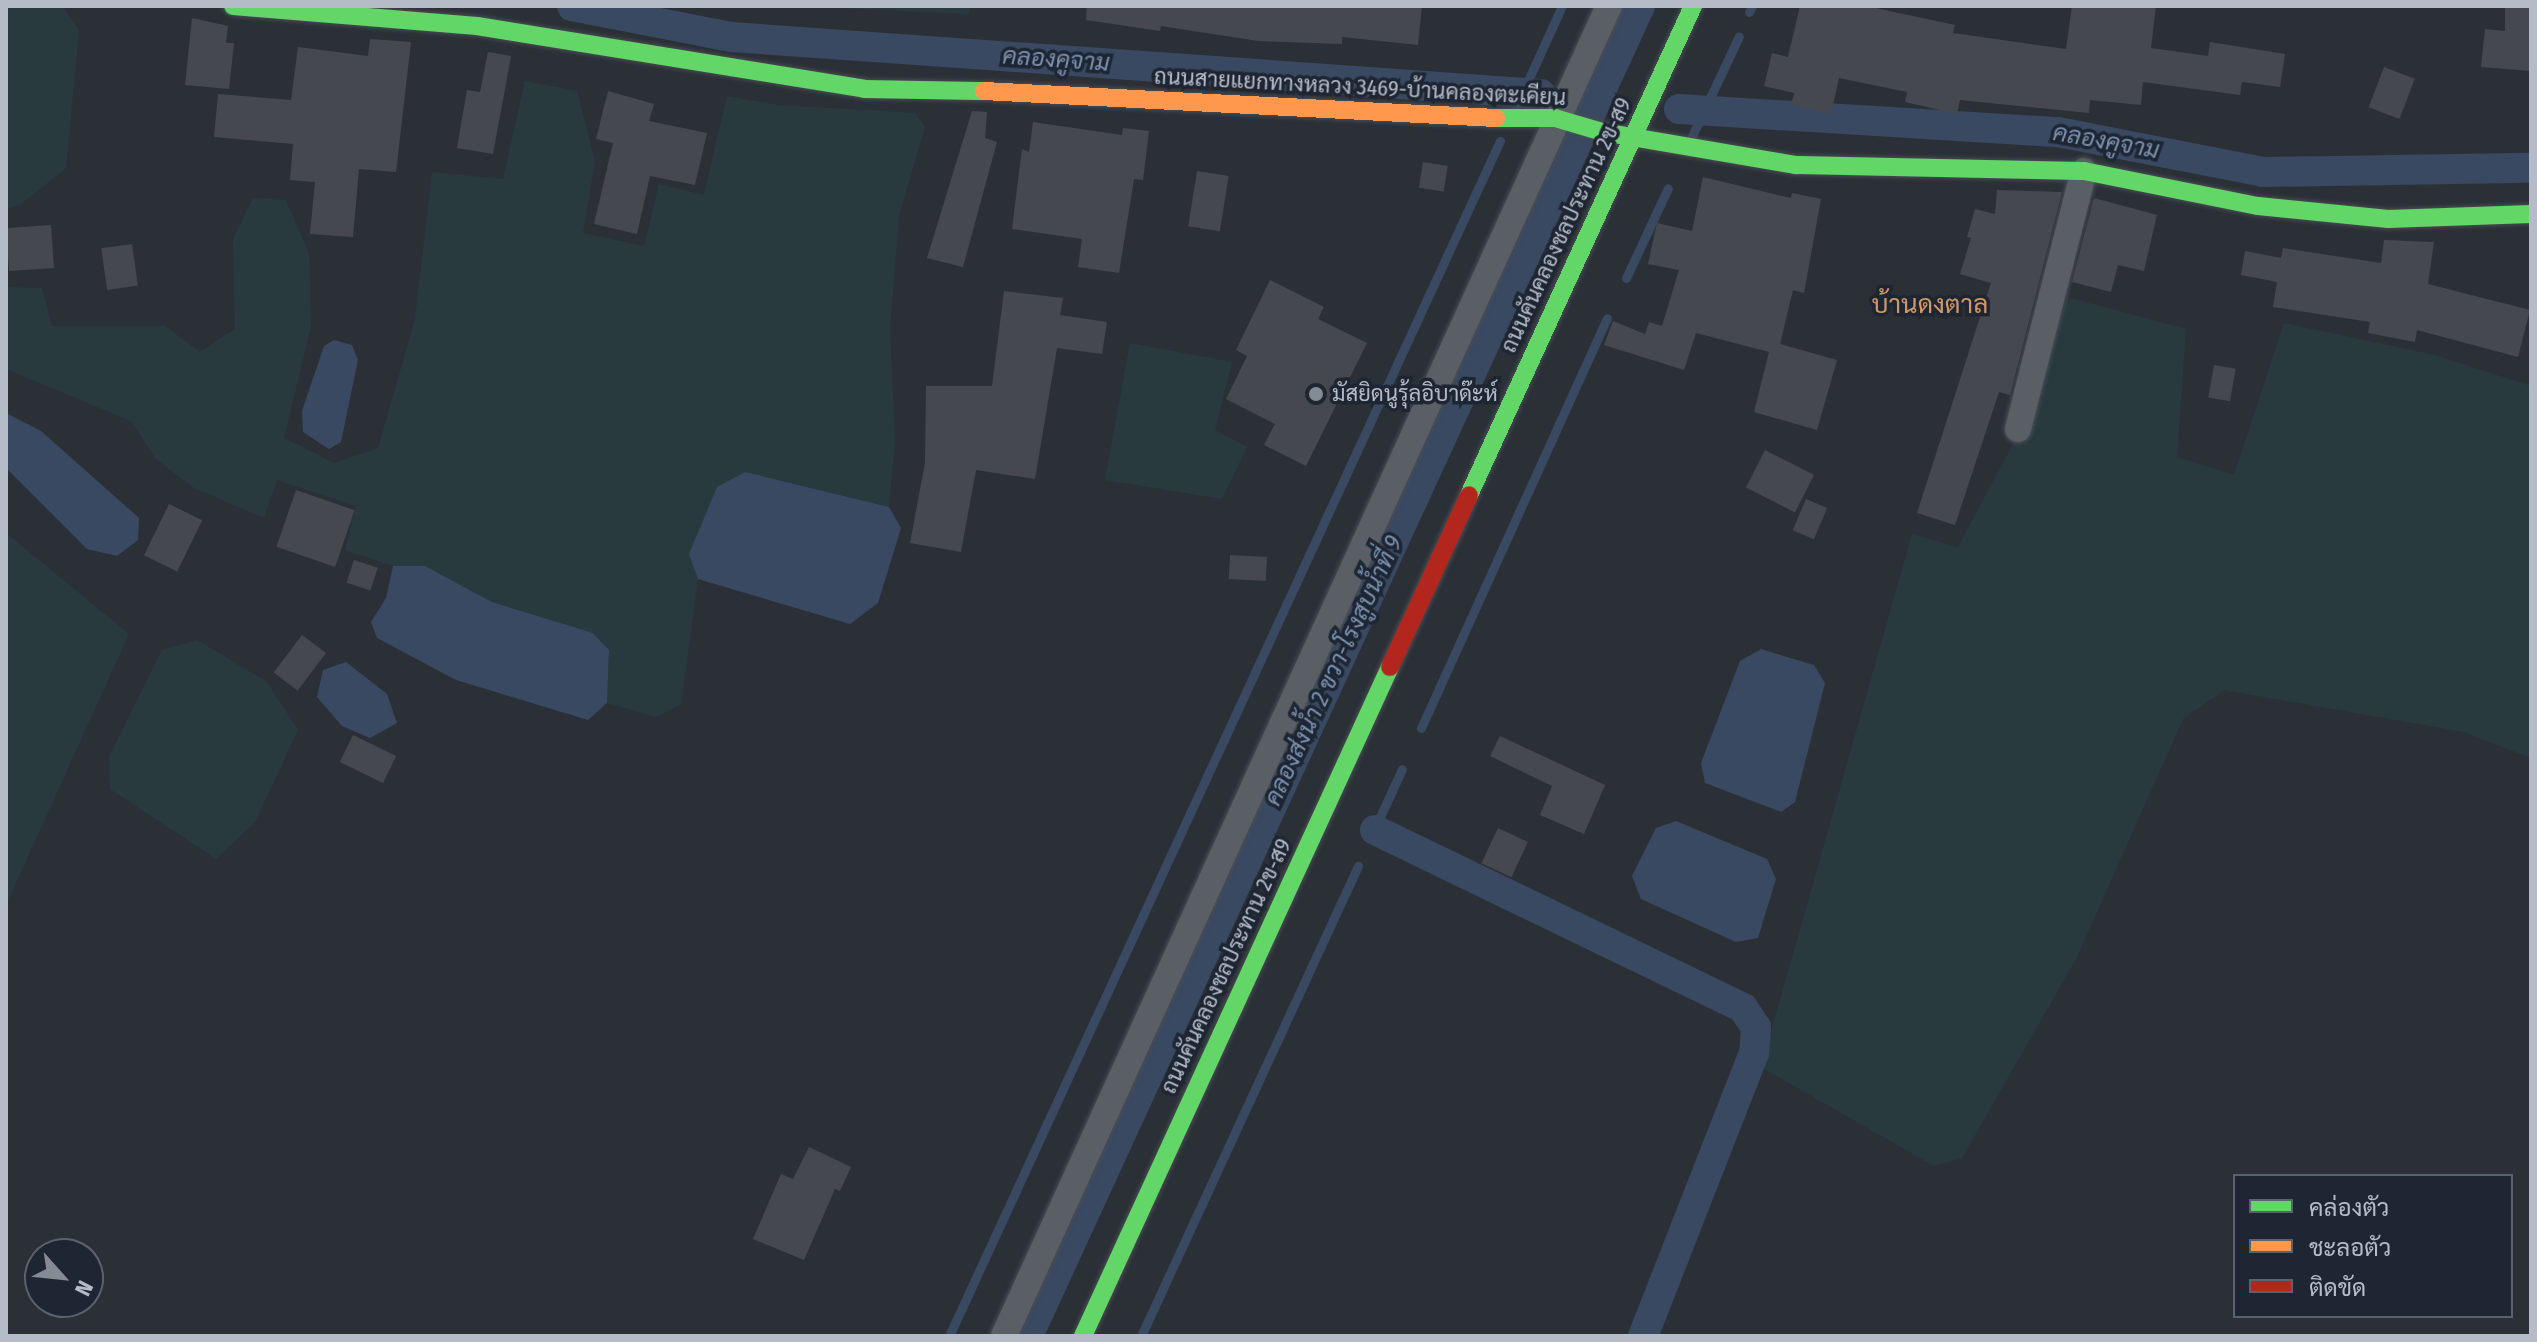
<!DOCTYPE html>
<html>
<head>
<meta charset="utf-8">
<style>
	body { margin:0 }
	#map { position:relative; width:2537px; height:1342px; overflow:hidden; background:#2b3037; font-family:"Fira Sans Condensed",Sarabun,sans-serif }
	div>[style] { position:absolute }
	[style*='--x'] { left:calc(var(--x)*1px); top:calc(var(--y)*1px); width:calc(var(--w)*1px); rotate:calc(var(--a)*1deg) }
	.green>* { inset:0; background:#283a3d }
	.water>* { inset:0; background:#394962 }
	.stream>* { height:9px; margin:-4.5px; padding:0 4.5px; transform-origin:4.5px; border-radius:4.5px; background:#394962 }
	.canal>* { height:30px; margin:-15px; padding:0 15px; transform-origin:15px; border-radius:15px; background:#394962 }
	.building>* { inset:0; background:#45494f; transform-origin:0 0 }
	.roads { filter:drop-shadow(0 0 2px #484c52) drop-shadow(0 0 2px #484c52) }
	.street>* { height:26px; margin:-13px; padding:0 13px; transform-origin:13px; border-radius:13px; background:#5a5e65 }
	.fast>* { height:18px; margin:-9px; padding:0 9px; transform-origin:9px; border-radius:9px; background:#63d668 }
	.slow>* { height:18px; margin:-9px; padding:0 9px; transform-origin:9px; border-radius:9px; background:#ff974d }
	.jam>* { height:18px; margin:-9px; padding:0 9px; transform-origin:9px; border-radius:9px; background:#b3261e }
	.dots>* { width:22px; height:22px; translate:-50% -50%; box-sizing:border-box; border:4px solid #1d2632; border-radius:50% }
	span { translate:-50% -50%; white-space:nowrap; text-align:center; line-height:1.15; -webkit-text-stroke:7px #1d2632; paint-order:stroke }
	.street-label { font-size:22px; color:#b4bcc8 }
	.poi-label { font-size:22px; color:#b4bcc8 }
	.left { translate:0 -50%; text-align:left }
	.water-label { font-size:24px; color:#7c91af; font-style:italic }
	.quarter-label { font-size:26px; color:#d29766 }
	.frame { position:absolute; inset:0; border:8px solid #b4bcc8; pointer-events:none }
	.legend { position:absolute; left:2233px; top:1174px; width:280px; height:144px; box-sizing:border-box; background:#1d2632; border:2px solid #59626e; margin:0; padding:10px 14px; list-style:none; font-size:24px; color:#b4bcc8 }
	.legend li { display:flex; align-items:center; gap:16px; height:40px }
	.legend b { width:40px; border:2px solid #59626e }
	.north { position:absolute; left:24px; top:1238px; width:80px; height:80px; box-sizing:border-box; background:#1d2632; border:2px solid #59626e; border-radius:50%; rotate:117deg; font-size:22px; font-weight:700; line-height:32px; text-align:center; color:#b4bcc8 }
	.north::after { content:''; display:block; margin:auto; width:28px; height:36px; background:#848b95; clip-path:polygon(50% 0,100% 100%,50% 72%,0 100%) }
</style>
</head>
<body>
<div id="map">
	<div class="green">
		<div style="clip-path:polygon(6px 6px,63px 7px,79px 30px,66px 168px,20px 205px,6px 209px)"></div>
		<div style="clip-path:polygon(797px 6px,971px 6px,968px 14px)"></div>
		<div style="clip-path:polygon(525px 81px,577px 91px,595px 161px,583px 233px,644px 246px,659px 184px,704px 195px,727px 96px,779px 105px,915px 113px,925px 127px,899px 216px,890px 328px,895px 441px,889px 507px,745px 472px,690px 554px,698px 579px,681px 704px,656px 717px,607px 703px,609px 650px,593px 633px,492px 602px,425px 566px,393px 566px,345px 550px,356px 506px,277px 480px,264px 518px,194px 488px,156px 459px,131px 421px,6px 369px,6px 287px,42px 288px,52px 326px,165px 326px,200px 352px,235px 329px,233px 239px,253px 198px,286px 200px,309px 254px,311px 326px,284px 438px,334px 463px,378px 448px,415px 319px,432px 172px,503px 179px)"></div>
		<div style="clip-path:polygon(2067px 297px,2186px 329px,2177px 457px,2234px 475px,2284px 323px,2435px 355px,2531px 386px,2531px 758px,2464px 732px,2224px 690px,2183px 719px,2076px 959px,1962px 1158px,1934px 1166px,1761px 1067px,1912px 534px,1958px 547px,2031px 410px)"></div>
		<div style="clip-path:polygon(1130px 343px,1232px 362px,1215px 430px,1247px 447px,1222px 499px,1105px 480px)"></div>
		<div style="clip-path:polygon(6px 533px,129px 634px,6px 905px)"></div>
		<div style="clip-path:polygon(197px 640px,267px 682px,298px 730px,255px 822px,216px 859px,110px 789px,109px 757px,162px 650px)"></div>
	</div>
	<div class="water">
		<div style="clip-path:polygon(334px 340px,352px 345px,358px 360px,341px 442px,329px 449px,303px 432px,302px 411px,324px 346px)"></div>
		<div style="clip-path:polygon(6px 413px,41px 431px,139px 518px,138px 540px,117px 556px,87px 549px,6px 468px)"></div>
		<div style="clip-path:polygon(745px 472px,889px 507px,901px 528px,878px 603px,850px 624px,698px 579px,689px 554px,717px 487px)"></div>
		<div style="clip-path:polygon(393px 566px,425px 566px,492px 602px,593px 633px,609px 650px,607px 703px,588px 720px,456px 680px,377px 638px,371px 622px,386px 598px)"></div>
		<div style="clip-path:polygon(1761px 649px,1814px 665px,1825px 683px,1795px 802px,1781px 812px,1705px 783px,1701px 763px,1740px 661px)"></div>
		<div style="clip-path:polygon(346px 662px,387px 694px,397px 723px,370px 738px,342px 726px,317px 697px,323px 670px)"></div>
		<div style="clip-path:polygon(1676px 821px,1767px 859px,1776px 879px,1758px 938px,1736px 942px,1641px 899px,1632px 876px,1656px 828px)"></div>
	</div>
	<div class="stream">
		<div style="--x:1749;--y:12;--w:7;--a:-63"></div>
		<div style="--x:1515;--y:109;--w:113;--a:-65.5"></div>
		<div style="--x:1692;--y:136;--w:110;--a:-64.8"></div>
		<div style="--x:1626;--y:278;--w:99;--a:-65"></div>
		<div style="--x:1421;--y:728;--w:450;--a:-65.6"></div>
		<div style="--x:1373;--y:832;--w:69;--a:-65.3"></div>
		<div style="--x:949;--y:1336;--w:1316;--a:-65.25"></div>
		<div style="--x:1141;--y:1336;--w:518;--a:-65.22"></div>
	</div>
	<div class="canal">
		<div style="--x:572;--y:6;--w:162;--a:11"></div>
		<div style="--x:731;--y:37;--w:812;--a:4.03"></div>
		<div style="--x:1679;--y:109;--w:380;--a:3.5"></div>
		<div style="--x:2058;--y:132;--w:209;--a:11"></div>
		<div style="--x:2263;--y:172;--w:268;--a:-0.9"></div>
		<div style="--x:1375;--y:830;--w:409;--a:25.8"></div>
		<div style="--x:1743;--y:1008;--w:23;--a:56"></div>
		<div style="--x:1756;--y:1027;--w:26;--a:94"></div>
		<div style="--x:1754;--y:1053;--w:304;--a:111.4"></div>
		<div style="--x:1028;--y:1336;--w:1464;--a:-65.29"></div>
	</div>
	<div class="building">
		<div style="clip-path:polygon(1087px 6px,1422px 6px,1418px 45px,1342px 37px,1342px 44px,1258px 41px,1161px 26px,1160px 31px,1086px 20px)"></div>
		<div style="clip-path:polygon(1800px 6px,1866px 6px,1955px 25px,1953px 33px,2066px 49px,2072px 6px,2156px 6px,2151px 48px,2208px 56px,2210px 42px,2285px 54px,2280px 87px,2242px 82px,2240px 95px,2143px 82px,2141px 105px,2090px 100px,2089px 113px,1960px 100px,1957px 114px,1905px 102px,1907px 92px,1839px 78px,1831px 114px,1791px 105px,1794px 93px,1764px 86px,1772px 53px,1788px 57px)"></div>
		<div style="clip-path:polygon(2505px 6px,2531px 6px,2531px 71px,2481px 67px,2485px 29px,2505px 31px)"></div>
		<div style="clip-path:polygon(192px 18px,228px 26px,226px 43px,234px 43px,229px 89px,185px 85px)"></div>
		<div style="clip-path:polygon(370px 39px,411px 42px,396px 172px,359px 169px,353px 237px,310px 234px,315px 182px,290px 180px,293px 144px,214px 137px,218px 94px,291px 100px,298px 47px,368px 56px)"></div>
		<div style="clip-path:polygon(488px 52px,511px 56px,493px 154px,457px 148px,467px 90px,480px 92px)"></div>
		<div style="left:2384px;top:67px;width:33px;height:43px;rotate:21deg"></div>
		<div style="clip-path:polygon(608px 91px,654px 104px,649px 121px,707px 133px,695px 185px,650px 176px,637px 234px,594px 224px,613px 143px,596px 139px)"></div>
		<div style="clip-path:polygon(972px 111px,987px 112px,985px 138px,997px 142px,963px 267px,927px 258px)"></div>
		<div style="clip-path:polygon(1033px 122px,1122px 135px,1123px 128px,1149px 131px,1143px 180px,1134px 179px,1119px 273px,1078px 267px,1082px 239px,1012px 229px,1022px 149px,1029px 152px)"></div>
		<div style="left:1423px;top:162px;width:25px;height:26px;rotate:9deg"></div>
		<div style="left:1197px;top:171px;width:32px;height:56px;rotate:9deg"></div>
		<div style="clip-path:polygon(1703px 177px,1791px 198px,1792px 193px,1821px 199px,1804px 293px,1793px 290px,1780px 344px,1837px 360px,1817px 430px,1754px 412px,1769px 352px,1696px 333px,1684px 370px,1604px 345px,1613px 321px,1645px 334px,1649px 322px,1662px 326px,1679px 270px,1648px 264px,1657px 223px,1692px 231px)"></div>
		<div style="clip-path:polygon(1997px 190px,2062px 192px,2010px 395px,1999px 392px,1955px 525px,1917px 513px,1991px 283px,1960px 274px,1971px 238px,1967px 237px,1975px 209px,1995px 214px)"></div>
		<div style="clip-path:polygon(2094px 198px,2157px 215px,2144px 271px,2118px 265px,2111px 292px,2072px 282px)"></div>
		<div style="left:51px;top:225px;width:43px;height:45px;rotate:86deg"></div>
		<div style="clip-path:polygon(2384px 240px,2434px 242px,2428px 284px,2530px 310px,2518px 357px,2417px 330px,2415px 342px,2368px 333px,2370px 322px,2273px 307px,2277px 282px,2241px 275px,2245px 251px,2281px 258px,2283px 248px,2381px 263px)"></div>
		<div style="left:132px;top:244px;width:42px;height:31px;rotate:82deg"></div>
		<div style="clip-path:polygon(1270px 280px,1324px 307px,1318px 319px,1367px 343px,1306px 466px,1264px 445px,1275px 424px,1226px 399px,1247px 356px,1236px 350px)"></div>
		<div style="clip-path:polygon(1004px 291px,1063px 298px,1060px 315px,1107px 322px,1102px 354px,1057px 348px,1035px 479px,976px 470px,961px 552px,910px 543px,925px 463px,926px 386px,992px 386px)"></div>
		<div style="left:2214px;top:365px;width:22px;height:33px;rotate:10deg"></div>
		<div style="left:1765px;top:450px;width:55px;height:42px;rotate:27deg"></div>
		<div style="left:296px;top:490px;width:62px;height:60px;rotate:19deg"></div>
		<div style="left:1806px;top:499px;width:23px;height:34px;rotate:23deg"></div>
		<div style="left:169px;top:504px;width:37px;height:57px;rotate:26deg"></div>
		<div style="left:1230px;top:555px;width:37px;height:24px;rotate:3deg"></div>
		<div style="left:354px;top:560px;width:25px;height:24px;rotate:18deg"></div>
		<div style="left:302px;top:635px;width:30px;height:47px;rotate:37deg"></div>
		<div style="left:353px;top:735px;width:48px;height:30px;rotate:26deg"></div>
		<div style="clip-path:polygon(1500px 736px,1605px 785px,1584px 834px,1540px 815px,1552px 786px,1490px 756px)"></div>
		<div style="left:1498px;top:828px;width:33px;height:39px;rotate:25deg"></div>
		<div style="clip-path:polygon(809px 1147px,851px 1167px,840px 1191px,835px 1189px,804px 1260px,753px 1239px,781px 1174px,793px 1179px)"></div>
	</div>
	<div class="roads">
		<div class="street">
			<div style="--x:2018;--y:429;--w:266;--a:-75.7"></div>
			<div style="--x:1004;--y:1336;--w:1461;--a:-65.54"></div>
		</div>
		<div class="fast">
			<div style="--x:233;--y:6;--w:245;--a:4.7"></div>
			<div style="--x:477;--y:26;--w:392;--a:9.2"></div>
			<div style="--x:864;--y:89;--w:120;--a:1"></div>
			<div style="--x:1496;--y:118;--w:59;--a:0"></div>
			<div style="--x:1555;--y:118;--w:49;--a:16.6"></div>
			<div style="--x:1602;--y:132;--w:197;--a:9.7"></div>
			<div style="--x:1796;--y:165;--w:288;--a:1.2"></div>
			<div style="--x:2084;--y:171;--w:177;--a:11.4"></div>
			<div style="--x:2258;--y:206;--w:131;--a:5.7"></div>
			<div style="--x:2388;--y:219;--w:143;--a:-2"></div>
			<div style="--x:1469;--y:495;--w:538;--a:-65.39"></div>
			<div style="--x:1083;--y:1336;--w:736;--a:-65.35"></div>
		</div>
		<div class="slow">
			<div style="--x:984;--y:91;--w:513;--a:3.02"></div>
		</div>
		<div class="jam">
			<div style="--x:1390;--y:667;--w:189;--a:-65.3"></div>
		</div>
	</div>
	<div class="dots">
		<div style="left:1316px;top:394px;background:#848b95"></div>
	</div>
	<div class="street-label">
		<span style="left:1360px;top:87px;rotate:3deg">ถนนสายแยกทางหลวง 3469-บ้านคลองตะเคียน</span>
		<span style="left:1566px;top:225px;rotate:-65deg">ถนนคันคลองชลประทาน 2ข-ส9</span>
		<span style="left:1226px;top:966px;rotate:-65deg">ถนนคันคลองชลประทาน 2ข-ส9</span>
	</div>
	<div class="poi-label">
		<span class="left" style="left:1332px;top:394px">มัสยิดนูรุ้ลอิบาด๊ะห์</span>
	</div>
	<div class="water-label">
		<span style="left:1056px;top:60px;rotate:4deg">คลองคูจาม</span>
		<span style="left:2106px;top:142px;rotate:10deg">คลองคูจาม</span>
		<span style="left:1334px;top:671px;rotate:-65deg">คลองส่งน้ำ 2 ขวา-โรงสูบน้ำที่ 9</span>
	</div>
	<div class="quarter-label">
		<span style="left:1930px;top:305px">บ้านดงตาล</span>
	</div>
	<div class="frame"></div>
	<ul class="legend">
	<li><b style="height:10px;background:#63d668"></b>คล่องตัว</li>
	<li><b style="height:10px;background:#ff974d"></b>ชะลอตัว</li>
	<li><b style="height:10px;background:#b3261e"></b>ติดขัด</li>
	</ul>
	<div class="north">N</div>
</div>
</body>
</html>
